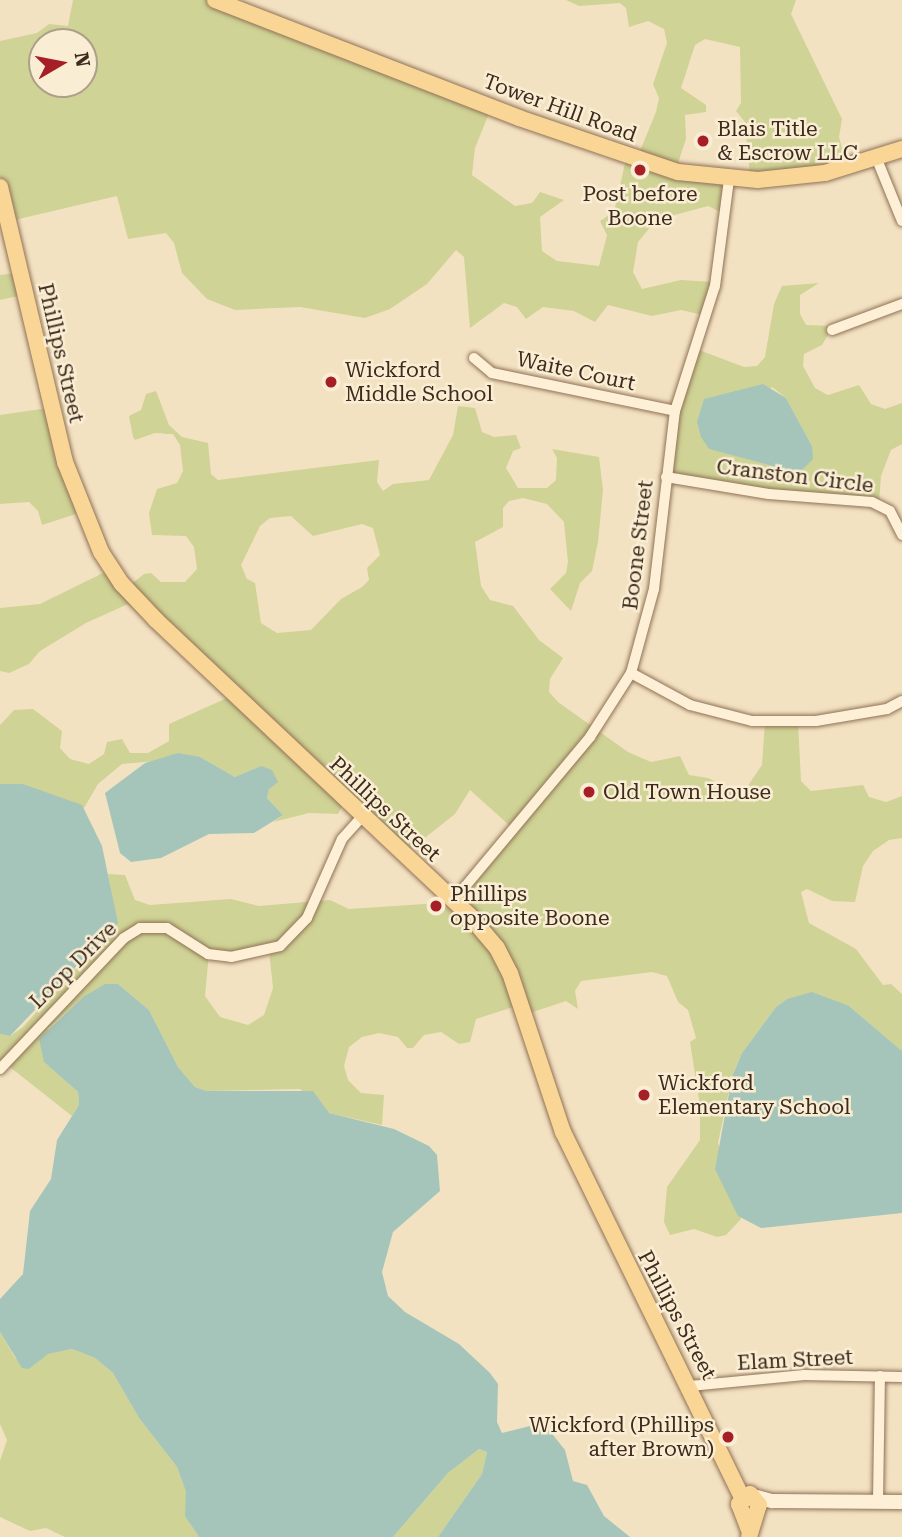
<!DOCTYPE html>
<html>
<head>
<meta charset="utf-8">
<style>
	body { margin:0 }
	#map { position:relative; width:902px; height:1537px; overflow:hidden; background:#f3e2c2; font-family:"Roboto Serif",serif }
	div>[style] { position:absolute }
	[style*='--x'] { left:calc(var(--x)*1px); top:calc(var(--y)*1px); width:calc(var(--w)*1px); rotate:calc(var(--a)*1deg) }
	.green>* { inset:0; background:#cfd395 }
	.water>* { inset:0; background:#a5c5ba }
	.roads { filter:drop-shadow(0 0 2px #907257) drop-shadow(0 0 2px #907257) }
	.street>* { height:10px; margin:-5px; padding:0 5px; transform-origin:5px; border-radius:5px; background:#fdf0d7 }
	.secondary>* { height:14px; margin:-7px; padding:0 7px; transform-origin:7px; border-radius:7px; background:#fdf0d7 }
	.primary>* { height:16px; margin:-8px; padding:0 8px; transform-origin:8px; border-radius:8px; background:#fad696 }
	.dots>* { width:19px; height:19px; translate:-50% -50%; box-sizing:border-box; border:4px solid #f9edd3; border-radius:50% }
	span { translate:-50% -50%; white-space:nowrap; text-align:center; line-height:1.15; -webkit-text-stroke:5px #f9edd3; paint-order:stroke }
	.street-label { font-size:21px; color:#3e2b1d }
	.poi-label { font-size:21px; color:#3e2b1d }
	.left { translate:0 -50%; text-align:left }
	.right { translate:-100% -50%; text-align:right }
	.north { position:absolute; left:28px; top:28px; width:70px; height:70px; box-sizing:border-box; background:#f9edd3; border:2px solid #ae9f8a; border-radius:50%; rotate:80deg; font-size:19px; font-weight:700; line-height:28px; text-align:center; color:#3e2b1d }
	.north::after { content:''; display:block; margin:auto; width:24px; height:32px; background:#a61f26; clip-path:polygon(50% 0,100% 100%,50% 72%,0 100%) }
</style>
</head>
<body>
<div id="map">
	<div class="green">
		<div style="clip-path:polygon(evenodd,73px 0,219px 0,492px 106px,475px 148px,472px 175px,515px 206px,532px 203px,540px 192px,564px 200px,540px 217px,542px 251px,557px 261px,599px 266px,607px 235px,600px 221px,614px 212px,626px 159px,638px 156px,656px 112px,659px 98px,653px 84px,667px 43px,664px 29px,648px 21px,629px 27px,626px 8px,620px 3px,579px 6px,566px 0,796px 0,791px 14px,842px 119px,839px 137px,847px 165px,750px 176px,745px 122px,736px 111px,741px 103px,740px 47px,705px 39px,695px 45px,681px 88px,706px 105px,706px 112px,685px 115px,686px 139px,676px 169px,728px 179px,725px 214px,708px 206px,656px 220px,638px 242px,633px 272px,642px 289px,681px 280px,712px 282px,707px 316px,681px 310px,652px 316px,608px 305px,595px 322px,574px 311px,543px 307px,526px 319px,517px 307px,504px 303px,470px 328px,464px 257px,456px 250px,427px 284px,390px 309px,365px 318px,300px 307px,235px 310px,207px 299px,182px 273px,174px 243px,166px 233px,128px 239px,117px 196px,6px 222px,0 199px,0 41px,37px 33px,49px 24px,68px 26px,73px 0,42px 42px,84px 42px,84px 84px,42px 84px,42px 42px)"></div>
		<div style="clip-path:polygon(17px 273px,22px 295px,0 300px,0 275px)"></div>
		<div style="clip-path:polygon(evenodd,819px 283px,800px 295px,800px 314px,806px 325px,833px 326px,822px 345px,804px 354px,803px 366px,815px 388px,828px 395px,859px 385px,871px 404px,885px 409px,902px 403px,902px 444px,891px 450px,881px 476px,879px 503px,767px 493px,670px 477px,675px 411px,699px 350px,744px 367px,757px 366px,765px 357px,774px 304px,782px 286px,819px 283px,772px 387px,786px 398px,812px 446px,802px 469px,787px 470px,710px 449px,772px 387px)"></div>
		<div style="clip-path:polygon(evenodd,156px 391px,169px 425px,182px 437px,208px 443px,211px 474px,218px 480px,379px 460px,377px 482px,383px 491px,393px 484px,429px 480px,453px 435px,458px 406px,475px 408px,482px 432px,494px 437px,516px 435px,521px 448px,513px 451px,506px 468px,518px 488px,547px 488px,556px 480px,557px 458px,552px 449px,599px 457px,603px 490px,598px 542px,592px 571px,580px 583px,571px 611px,550px 589px,566px 573px,568px 562px,564px 522px,547px 504px,523px 498px,509px 501px,503px 508px,503px 527px,475px 542px,481px 586px,490px 600px,513px 606px,539px 640px,563px 658px,550px 679px,549px 692px,558px 702px,628px 752px,651px 762px,680px 756px,689px 775px,708px 778px,735px 791px,747px 787px,762px 765px,765px 721px,798px 721px,801px 781px,811px 791px,863px 785px,869px 797px,886px 802px,902px 796px,902px 838px,889px 840px,873px 851px,863px 866px,855px 902px,832px 901px,807px 889px,801px 892px,809px 923px,856px 949px,883px 985px,891px 984px,902px 994px,902px 1051px,849px 1006px,787px 999px,776px 1007px,742px 1053px,732px 1077px,718px 1143px,741px 1219px,726px 1235px,717px 1237px,694px 1229px,670px 1235px,664px 1222px,667px 1187px,700px 1140px,700px 1106px,690px 1042px,696px 1038px,688px 1010px,678px 1002px,667px 976px,652px 972px,581px 981px,575px 991px,578px 1009px,566px 1001px,527px 1014px,522px 1004px,476px 1019px,470px 1042px,459px 1044px,441px 1032px,424px 1035px,413px 1048px,407px 1048px,398px 1037px,379px 1033px,362px 1037px,349px 1047px,344px 1066px,348px 1080px,361px 1093px,384px 1095px,382px 1125px,329px 1113px,300px 1089px,207px 1091px,195px 1087px,178px 1067px,149px 1010px,118px 984px,83px 997px,48px 1029px,44px 1062px,78px 1092px,79px 1105px,72px 1116px,6px 1064px,0 1070px,0 1034px,10px 1036px,23px 1027px,117px 923px,108px 874px,125px 875px,135px 900px,150px 905px,231px 899px,259px 906px,330px 900px,349px 909px,439px 903px,448px 895px,454px 899px,510px 826px,470px 790px,455px 814px,407px 852px,344px 802px,338px 814px,309px 813px,273px 822px,283px 815px,267px 798px,269px 789px,261px 766px,235px 777px,200px 757px,122px 764px,98px 784px,84px 808px,23px 784px,0 784px,0 725px,14px 710px,33px 709px,62px 731px,60px 748px,70px 759px,89px 764px,104px 754px,107px 742px,122px 739px,130px 753px,148px 753px,169px 741px,169px 724px,227px 698px,128px 604px,86px 623px,40px 651px,29px 664px,9px 673px,0 671px,0 608px,40px 604px,105px 572px,120px 593px,144px 574px,151px 573px,161px 582px,185px 582px,197px 569px,194px 547px,186px 536px,152px 535px,149px 513px,157px 489px,177px 483px,183px 471px,180px 445px,173px 434px,155px 433px,135px 440px,133px 437px,129px 416px,141px 410px,146px 394px,156px 391px,291px 516px,313px 536px,362px 524px,373px 528px,380px 555px,367px 568px,369px 580px,362px 587px,341px 599px,311px 630px,277px 633px,261px 623px,255px 583px,247px 579px,241px 565px,260px 526px,270px 518px,291px 516px,156px 391px,269px 951px,273px 988px,264px 1015px,248px 1025px,220px 1017px,205px 996px,209px 953px,269px 951px)"></div>
		<div style="clip-path:polygon(48px 408px,76px 514px,42px 525px,38px 511px,29px 502px,0 504px,0 415px)"></div>
		<div style="clip-path:polygon(0 1332px,15px 1358px,29px 1369px,47px 1354px,72px 1349px,95px 1358px,113px 1373px,139px 1418px,177px 1467px,186px 1492px,186px 1517px,199px 1537px,65px 1537px,46px 1528px,30px 1531px,0 1517px,0 1461px,7px 1440px,0 1424px)"></div>
		<div style="clip-path:polygon(479px 1449px,487px 1452px,482px 1474px,438px 1537px,393px 1537px,448px 1473px)"></div>
	</div>
	<div class="water">
		<div style="clip-path:polygon(763px 384px,786px 398px,812px 446px,813px 459px,802px 470px,787px 470px,709px 449px,701px 437px,697px 422px,704px 399px)"></div>
		<div style="clip-path:polygon(178px 753px,200px 757px,235px 777px,261px 766px,272px 770px,278px 782px,269px 789px,267px 798px,283px 815px,254px 833px,209px 834px,161px 858px,131px 862px,120px 853px,105px 793px,145px 763px)"></div>
		<div style="clip-path:polygon(0 784px,23px 784px,82px 805px,102px 846px,118px 923px,10px 1036px,0 1034px)"></div>
		<div style="clip-path:polygon(105px 984px,118px 984px,149px 1010px,178px 1067px,195px 1087px,207px 1091px,313px 1091px,329px 1113px,394px 1129px,429px 1146px,437px 1155px,440px 1191px,393px 1232px,382px 1272px,388px 1296px,405px 1312px,459px 1344px,490px 1373px,498px 1384px,497px 1422px,502px 1433px,538px 1424px,549px 1430px,565px 1450px,573px 1481px,587px 1485px,604px 1516px,630px 1537px,438px 1537px,482px 1474px,487px 1452px,479px 1449px,448px 1473px,393px 1537px,199px 1537px,185px 1516px,186px 1492px,177px 1467px,139px 1418px,113px 1373px,95px 1358px,72px 1349px,48px 1354px,29px 1369px,22px 1368px,0 1332px,0 1299px,23px 1274px,30px 1211px,51px 1179px,57px 1140px,79px 1105px,78px 1092px,44px 1062px,39px 1039px,83px 997px)"></div>
		<div style="clip-path:polygon(812px 992px,849px 1006px,902px 1051px,902px 1213px,761px 1228px,738px 1216px,715px 1169px,732px 1077px,742px 1053px,776px 1007px,787px 999px)"></div>
	</div>
	<div class="roads">
		<div class="street">
			<div style="--x:876;--y:157;--w:69;--a:67.9"></div>
			<div style="--x:832;--y:330;--w:75;--a:-20.4"></div>
			<div style="--x:474;--y:358;--w:23;--a:40"></div>
			<div style="--x:492;--y:373;--w:187;--a:11.7"></div>
			<div style="--x:666;--y:477;--w:104;--a:9.4"></div>
			<div style="--x:769;--y:494;--w:103;--a:4.4"></div>
			<div style="--x:872;--y:502;--w:20;--a:27"></div>
			<div style="--x:890;--y:511;--w:27;--a:63"></div>
			<div style="--x:631;--y:673;--w:67;--a:28.5"></div>
			<div style="--x:690;--y:705;--w:64;--a:14.5"></div>
			<div style="--x:752;--y:721;--w:64;--a:0"></div>
			<div style="--x:816;--y:721;--w:72;--a:-9.6"></div>
			<div style="--x:887;--y:709;--w:17;--a:-28"></div>
			<div style="--x:453;--y:901;--w:214;--a:-50.1"></div>
			<div style="--x:590;--y:737;--w:76;--a:-57.4"></div>
			<div style="--x:631;--y:673;--w:87;--a:-74.7"></div>
			<div style="--x:654;--y:589;--w:179;--a:-83.3"></div>
			<div style="--x:675;--y:411;--w:131;--a:-72.3"></div>
			<div style="--x:715;--y:286;--w:108;--a:-82.5"></div>
			<div style="--x:0;--y:1069;--w:180;--a:-46.6"></div>
			<div style="--x:124;--y:938;--w:19;--a:-32"></div>
			<div style="--x:140;--y:928;--w:27;--a:0"></div>
			<div style="--x:167;--y:928;--w:49;--a:32.4"></div>
			<div style="--x:208;--y:954;--w:23;--a:7"></div>
			<div style="--x:231;--y:957;--w:50;--a:-12.7"></div>
			<div style="--x:280;--y:946;--w:39;--a:-46"></div>
			<div style="--x:307;--y:918;--w:86;--a:-66.1"></div>
			<div style="--x:342;--y:839;--w:30;--a:-48"></div>
			<div style="--x:690;--y:1386;--w:115;--a:-5.5"></div>
			<div style="--x:804;--y:1375;--w:98;--a:1.2"></div>
			<div style="--x:878;--y:1501;--w:125;--a:-89.1"></div>
		</div>
		<div class="secondary">
			<div style="--x:757;--y:1497;--w:16;--a:15"></div>
			<div style="--x:772;--y:1501;--w:130;--a:0.4"></div>
		</div>
		<div class="primary">
			<div style="--x:215;--y:0;--w:326;--a:21.2"></div>
			<div style="--x:519;--y:118;--w:168;--a:18.8"></div>
			<div style="--x:678;--y:172;--w:80;--a:5.7"></div>
			<div style="--x:758;--y:180;--w:67;--a:-6"></div>
			<div style="--x:825;--y:173;--w:81;--a:-17.3"></div>
			<div style="--x:0;--y:187;--w:283;--a:76.7"></div>
			<div style="--x:65;--y:462;--w:97;--a:68.2"></div>
			<div style="--x:101;--y:552;--w:38;--a:57"></div>
			<div style="--x:122;--y:584;--w:50;--a:46.6"></div>
			<div style="--x:156;--y:620;--w:430;--a:43.3"></div>
			<div style="--x:469;--y:915;--w:43;--a:49.7"></div>
			<div style="--x:497;--y:948;--w:28;--a:63"></div>
			<div style="--x:510;--y:973;--w:168;--a:71.6"></div>
			<div style="--x:563;--y:1132;--w:407;--a:63.9"></div>
			<div style="--x:749;--y:1537;--w:34;--a:-73"></div>
			<div style="--x:759;--y:1505;--w:14;--a:-129"></div>
			<div style="--x:750;--y:1494;--w:15;--a:138"></div>
			<div style="--x:739;--y:1504;--w:30;--a:69"></div>
		</div>
	</div>
	<div class="dots">
		<div style="left:703px;top:141px;background:#a61f26"></div>
		<div style="left:640px;top:170px;background:#a61f26"></div>
		<div style="left:331px;top:382px;background:#a61f26"></div>
		<div style="left:589px;top:792px;background:#a61f26"></div>
		<div style="left:436px;top:906px;background:#a61f26"></div>
		<div style="left:644px;top:1095px;background:#a61f26"></div>
		<div style="left:728px;top:1437px;background:#a61f26"></div>
	</div>
	<div class="street-label">
		<span style="left:560px;top:108px;rotate:20deg">Tower Hill Road</span>
		<span style="left:61px;top:353px;rotate:77deg">Phillips Street</span>
		<span style="left:576px;top:371px;rotate:12deg">Waite Court</span>
		<span style="left:795px;top:476px;rotate:7deg">Cranston Circle</span>
		<span style="left:638px;top:545px;rotate:-83deg">Boone Street</span>
		<span style="left:385px;top:809px;rotate:43deg">Phillips Street</span>
		<span style="left:73px;top:965px;rotate:-45deg">Loop Drive</span>
		<span style="left:677px;top:1315px;rotate:62deg">Phillips Street</span>
		<span style="left:795px;top:1360px;rotate:-3deg">Elam Street</span>
	</div>
	<div class="poi-label">
		<span class="left" style="left:717px;top:141px">Blais Title<br>&amp; Escrow LLC</span>
		<span style="left:640px;top:206px">Post before<br>Boone</span>
		<span class="left" style="left:345px;top:382px">Wickford<br>Middle School</span>
		<span class="left" style="left:603px;top:792px">Old Town House</span>
		<span class="left" style="left:450px;top:906px">Phillips<br>opposite Boone</span>
		<span class="left" style="left:658px;top:1095px">Wickford<br>Elementary School</span>
		<span class="right" style="left:714px;top:1437px">Wickford (Phillips<br>after Brown)</span>
	</div>
	<div class="north">N</div>
</div>
</body>
</html>
